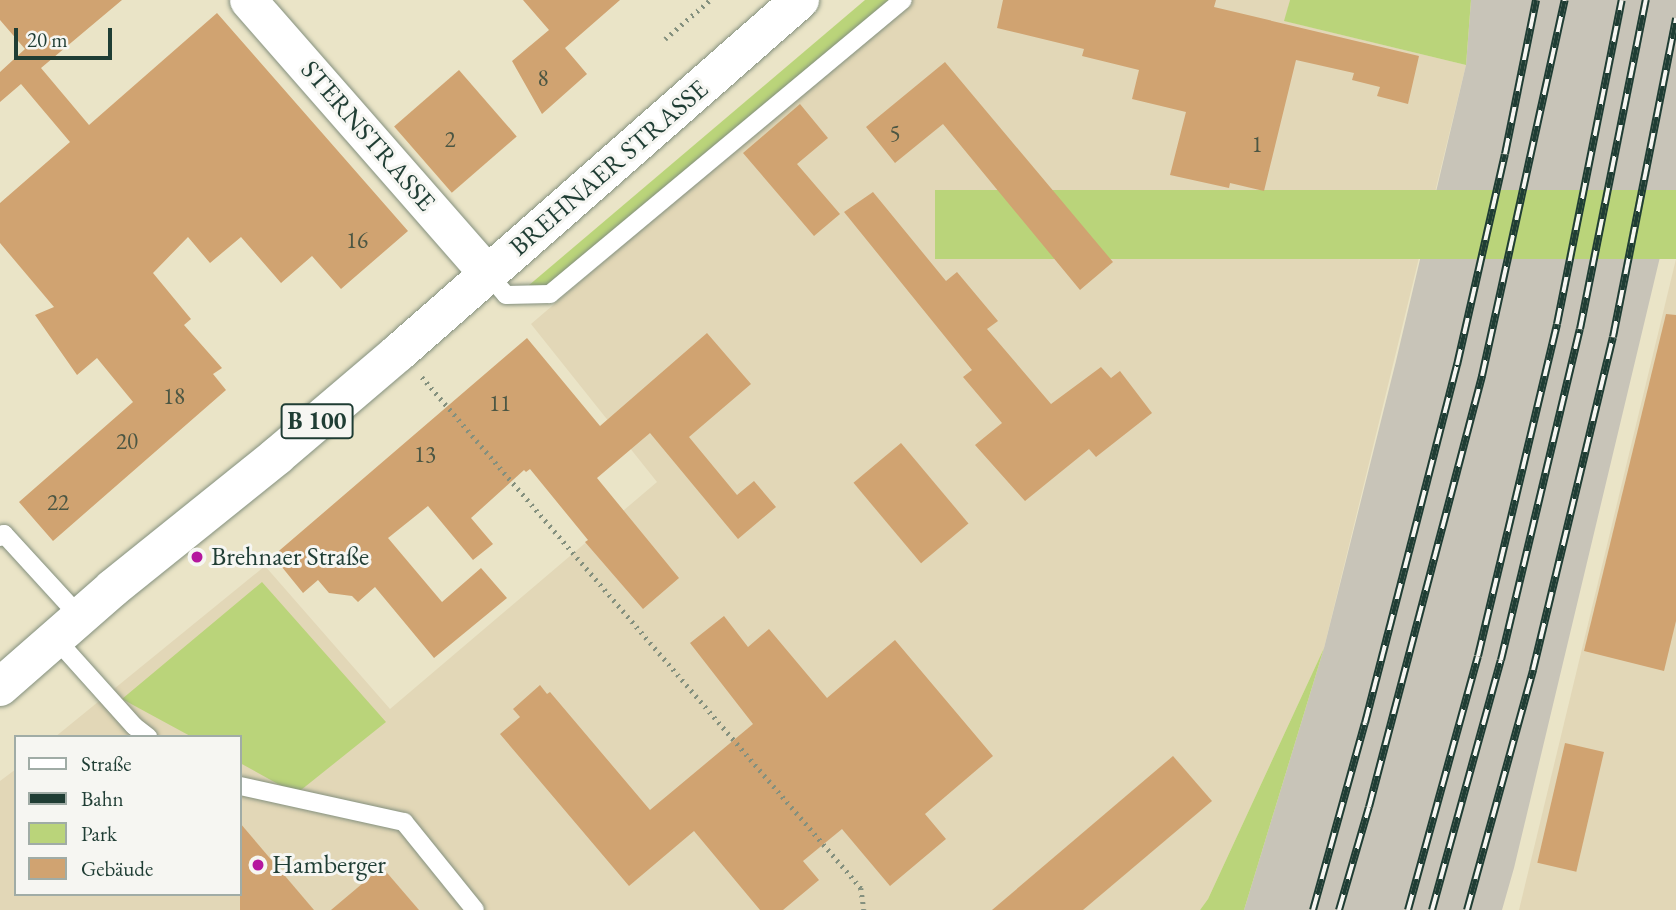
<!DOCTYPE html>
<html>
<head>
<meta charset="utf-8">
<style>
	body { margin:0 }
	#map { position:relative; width:1676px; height:910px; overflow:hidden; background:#eae4c7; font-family:"EB Garamond",serif }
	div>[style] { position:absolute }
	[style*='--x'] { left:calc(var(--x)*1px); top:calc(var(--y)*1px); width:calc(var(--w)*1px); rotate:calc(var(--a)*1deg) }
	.built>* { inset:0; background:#e2d7b7 }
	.industrial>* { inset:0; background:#c8c4b8 }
	.green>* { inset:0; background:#bad47a; transform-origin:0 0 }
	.building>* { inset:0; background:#d0a371; transform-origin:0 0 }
	.path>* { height:4.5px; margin-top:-2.25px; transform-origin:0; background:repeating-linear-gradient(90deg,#84907e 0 2px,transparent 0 7px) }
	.roads { filter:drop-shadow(0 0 2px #84907e) drop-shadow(0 0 2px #84907e) }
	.lane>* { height:18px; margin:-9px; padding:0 9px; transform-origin:9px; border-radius:9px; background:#fff }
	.street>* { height:37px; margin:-18.5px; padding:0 18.5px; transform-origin:18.5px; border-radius:18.5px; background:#fff }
	.primary>* { height:38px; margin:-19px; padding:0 19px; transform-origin:19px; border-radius:19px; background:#fff }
	.rail>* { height:8px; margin-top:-4px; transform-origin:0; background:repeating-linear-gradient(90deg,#f6f6f2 0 16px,#1f3d34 0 32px); box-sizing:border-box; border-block:2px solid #1f3d34 }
	.dots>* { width:19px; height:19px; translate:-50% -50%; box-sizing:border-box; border:4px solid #f6f6f2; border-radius:50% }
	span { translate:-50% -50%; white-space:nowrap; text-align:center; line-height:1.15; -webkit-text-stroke:6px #f6f6f2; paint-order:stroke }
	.number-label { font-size:23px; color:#4b5643 }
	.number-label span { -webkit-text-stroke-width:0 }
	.shield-label span { padding:2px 5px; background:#f6f6f2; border:2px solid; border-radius:5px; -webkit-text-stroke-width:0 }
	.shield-label { font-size:24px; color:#1f3d34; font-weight:700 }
	.street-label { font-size:26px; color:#1f3d34 }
	.poi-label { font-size:26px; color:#1f3d34 }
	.left { translate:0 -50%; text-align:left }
	.legend { position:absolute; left:14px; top:735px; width:228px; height:161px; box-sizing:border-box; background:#f6f6f2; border:2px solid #a0aca6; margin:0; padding:9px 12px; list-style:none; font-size:21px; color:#1f3d34 }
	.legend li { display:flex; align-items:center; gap:14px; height:35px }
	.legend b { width:35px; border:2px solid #a0aca6 }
	.scale { position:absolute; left:14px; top:28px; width:98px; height:32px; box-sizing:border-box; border:4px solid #1f3d34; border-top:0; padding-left:9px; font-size:21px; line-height:24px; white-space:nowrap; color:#1f3d34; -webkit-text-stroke:5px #f6f6f2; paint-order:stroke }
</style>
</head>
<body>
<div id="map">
	<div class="built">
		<div style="clip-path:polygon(909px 0,1290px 0,1285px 21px,1466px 65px,1324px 648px,1208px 899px,1200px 910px,0 910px,0 781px,16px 769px,16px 894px,240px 894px,240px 737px,55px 737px,265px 566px,390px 709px,657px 482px,531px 324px)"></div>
		<div style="clip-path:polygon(1676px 259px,1676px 910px,1519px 910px)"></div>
	</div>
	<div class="industrial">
		<div style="clip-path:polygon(1471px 0,1676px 0,1676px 190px,1514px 868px,1502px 910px,1244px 910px,1324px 648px,1396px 361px,1466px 65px)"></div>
	</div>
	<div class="green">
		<div style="clip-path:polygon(865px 0,891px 0,555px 282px,540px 288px,528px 286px)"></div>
		<div style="clip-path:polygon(1290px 0,1471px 0,1466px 65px,1284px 21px)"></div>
		<div style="left:1676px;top:190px;width:69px;height:741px;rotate:90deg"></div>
		<div style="clip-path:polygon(262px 582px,386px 722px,296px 794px,240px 763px,240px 737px,192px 737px,122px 699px)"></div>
		<div style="clip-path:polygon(1324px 648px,1244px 910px,1200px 910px,1208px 899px)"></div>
	</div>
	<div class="building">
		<div style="clip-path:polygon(0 0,122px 0,41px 68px,89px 125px,217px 13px,408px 231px,341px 289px,312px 256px,281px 283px,241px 237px,210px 263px,188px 237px,153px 273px,191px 319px,184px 325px,222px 368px,213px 374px,226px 390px,53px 541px,19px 502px,133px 402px,97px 358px,77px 375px,35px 315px,54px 307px,0 243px,0 203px,70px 142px,21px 84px,0 102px,0 72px,25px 49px,0 20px)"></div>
		<div style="clip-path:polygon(523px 0,620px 0,565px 48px,587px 74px,542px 114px,512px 61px,549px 30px)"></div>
		<div style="clip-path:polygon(1003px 0,1216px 0,1214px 7px,1419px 56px,1408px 104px,1377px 96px,1380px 87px,1352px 80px,1354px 73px,1296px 60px,1264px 191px,1230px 183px,1229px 188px,1170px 175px,1186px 112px,1132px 99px,1139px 70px,1082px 56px,1084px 49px,997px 28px)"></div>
		<div style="clip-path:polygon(945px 62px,1113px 262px,1080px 290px,943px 124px,895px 163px,866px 127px)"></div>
		<div style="left:459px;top:70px;width:88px;height:86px;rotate:49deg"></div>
		<div style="clip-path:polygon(800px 104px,828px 138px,797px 164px,840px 214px,814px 236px,743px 153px)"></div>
		<div style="clip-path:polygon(873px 192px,946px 281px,957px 272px,998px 321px,987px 329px,1051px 404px,1101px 367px,1111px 378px,1120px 371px,1152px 413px,1096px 457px,1089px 449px,1025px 501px,975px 445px,1002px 423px,963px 377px,972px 370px,844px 212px)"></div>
		<div style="clip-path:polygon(1666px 314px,1676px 315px,1676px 621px,1664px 671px,1584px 651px)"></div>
		<div style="clip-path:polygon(707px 333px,751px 384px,689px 437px,737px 495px,754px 481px,776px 507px,738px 539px,650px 433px,597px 478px,679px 578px,643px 609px,585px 542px,588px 540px,530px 469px,526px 472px,524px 470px,471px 518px,493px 544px,473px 560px,428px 506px,388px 538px,442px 602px,481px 568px,507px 598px,434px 658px,375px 587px,358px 602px,352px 596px,329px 593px,318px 580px,303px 593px,273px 556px,527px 338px,600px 426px)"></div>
		<div style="left:901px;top:443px;width:105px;height:62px;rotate:50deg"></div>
		<div style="clip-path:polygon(724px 616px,748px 647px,769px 629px,827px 698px,895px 640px,993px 756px,925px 814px,946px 839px,890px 886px,842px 829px,803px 861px,819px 880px,783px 910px,760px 910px,694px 831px,629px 886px,500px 734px,520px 717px,513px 709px,540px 685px,547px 694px,550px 692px,650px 810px,753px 724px,690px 643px)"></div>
		<div style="left:1565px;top:743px;width:40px;height:123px;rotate:13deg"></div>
		<div style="clip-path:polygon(1173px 756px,1212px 801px,1083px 910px,992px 910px)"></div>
		<div style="clip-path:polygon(240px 823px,314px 910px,240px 910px)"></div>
		<div style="clip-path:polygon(382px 867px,419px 910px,331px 910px)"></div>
	</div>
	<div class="path">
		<div style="--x:665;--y:39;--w:60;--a:-40.9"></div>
		<div style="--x:422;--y:377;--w:674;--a:49.33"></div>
		<div style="--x:861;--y:888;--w:22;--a:82"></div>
	</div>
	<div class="roads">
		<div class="lane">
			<div style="--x:487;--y:273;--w:29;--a:49"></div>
			<div style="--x:506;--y:295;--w:44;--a:-1.3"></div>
			<div style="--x:550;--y:294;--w:459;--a:-39.8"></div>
			<div style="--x:0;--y:537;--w:5;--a:-37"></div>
			<div style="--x:4;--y:534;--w:113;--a:47.5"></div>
			<div style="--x:55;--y:638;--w:118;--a:48.1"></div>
			<div style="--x:134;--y:726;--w:18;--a:38"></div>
			<div style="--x:240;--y:786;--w:168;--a:12.4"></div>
			<div style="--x:404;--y:822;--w:113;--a:51.1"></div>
		</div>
		<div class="street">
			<div style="--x:248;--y:0;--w:363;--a:48.8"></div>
		</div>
		<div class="primary">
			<div style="--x:0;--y:687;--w:150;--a:-41.2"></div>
			<div style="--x:113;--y:588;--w:211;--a:-38.8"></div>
			<div style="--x:277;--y:456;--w:159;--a:-40.4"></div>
			<div style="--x:398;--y:353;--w:535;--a:-41.29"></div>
		</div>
	</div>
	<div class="rail">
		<div style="--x:1313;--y:910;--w:194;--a:-74.5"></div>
		<div style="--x:1365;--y:723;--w:370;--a:-75.6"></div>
		<div style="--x:1457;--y:365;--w:216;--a:-77.2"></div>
		<div style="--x:1505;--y:154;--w:157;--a:-78.6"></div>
		<div style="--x:1339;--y:910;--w:107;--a:-73.8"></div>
		<div style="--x:1369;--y:807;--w:446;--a:-75.3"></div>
		<div style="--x:1482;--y:376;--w:385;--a:-77.6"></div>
		<div style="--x:1408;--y:910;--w:263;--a:-74.6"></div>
		<div style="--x:1478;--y:656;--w:341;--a:-76.6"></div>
		<div style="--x:1557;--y:324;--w:330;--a:-78.7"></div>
		<div style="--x:1432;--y:910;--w:259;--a:-74.6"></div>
		<div style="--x:1501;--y:660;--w:340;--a:-76.6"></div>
		<div style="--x:1580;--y:329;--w:336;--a:-78.7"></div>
		<div style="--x:1467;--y:910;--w:249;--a:-74.6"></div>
		<div style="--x:1533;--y:670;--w:342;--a:-76.5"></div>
		<div style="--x:1613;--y:337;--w:325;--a:-78.8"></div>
	</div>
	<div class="dots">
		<div style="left:197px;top:557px;background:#b5179e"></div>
		<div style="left:258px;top:865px;background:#b5179e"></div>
	</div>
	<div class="number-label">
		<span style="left:543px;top:78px">8</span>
		<span style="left:895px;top:133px">5</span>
		<span style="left:450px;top:139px">2</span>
		<span style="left:1257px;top:144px">1</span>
		<span style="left:357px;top:240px">16</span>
		<span style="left:174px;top:396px">18</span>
		<span style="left:500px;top:403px">11</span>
		<span style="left:127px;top:441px">20</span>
		<span style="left:425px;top:454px">13</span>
		<span style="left:58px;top:502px">22</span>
	</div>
	<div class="shield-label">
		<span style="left:317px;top:421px">B 100</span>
	</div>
	<div class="street-label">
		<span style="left:368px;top:136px;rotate:49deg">STERNSTRASSE</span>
		<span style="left:609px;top:168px;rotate:-41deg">BREHNAER STRASSE</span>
	</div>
	<div class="poi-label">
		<span class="left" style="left:211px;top:557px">Brehnaer Straße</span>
		<span class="left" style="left:272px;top:865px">Hamberger</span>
	</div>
	<ul class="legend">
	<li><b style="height:9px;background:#fff"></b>Straße</li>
	<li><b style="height:9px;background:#1f3d34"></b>Bahn</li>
	<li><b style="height:19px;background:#bad47a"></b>Park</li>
	<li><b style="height:19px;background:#d0a371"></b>Gebäude</li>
	</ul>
	<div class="scale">20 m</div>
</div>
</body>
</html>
